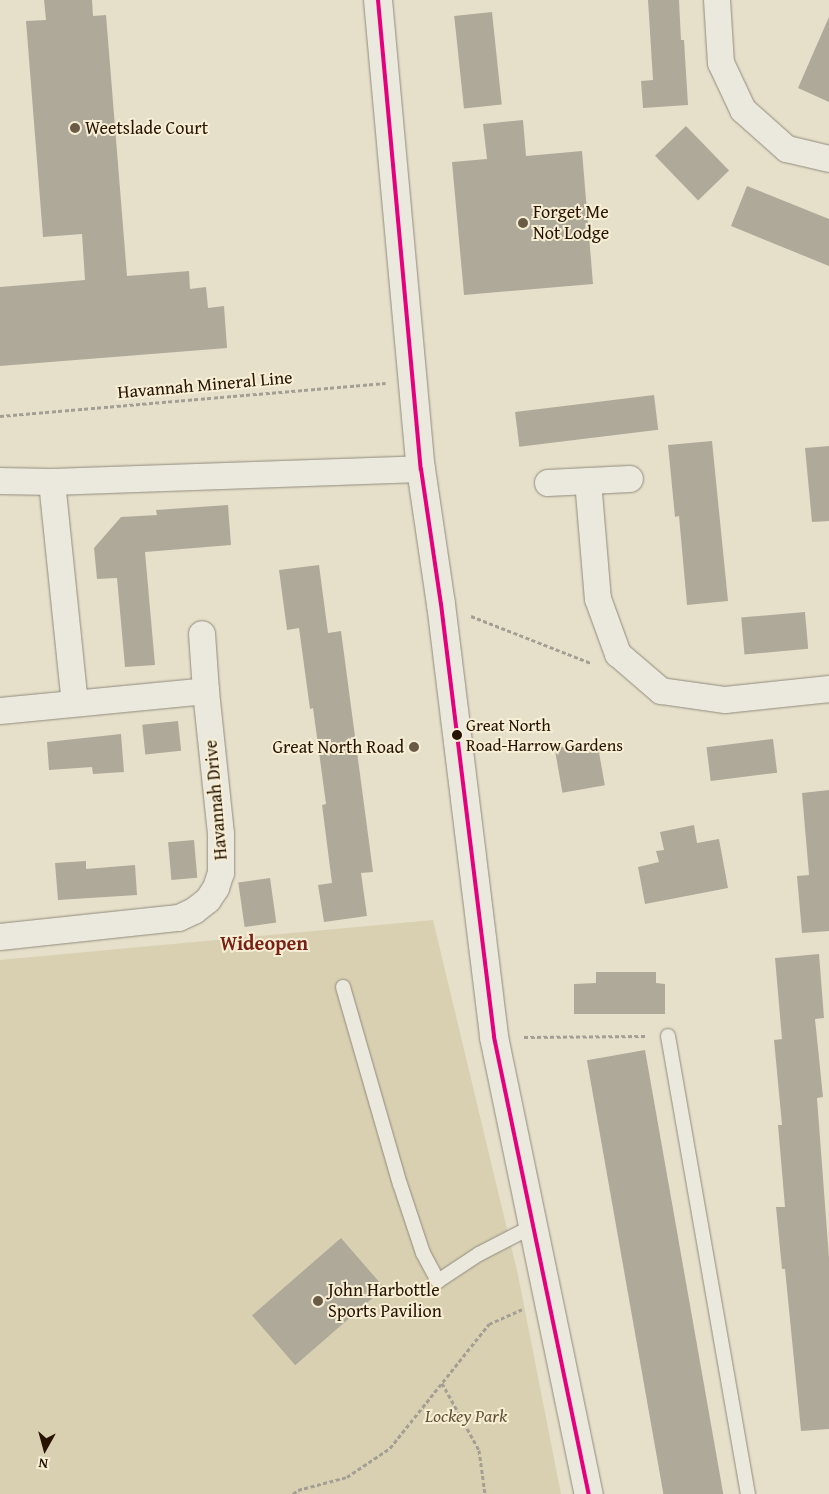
<!DOCTYPE html>
<html>
<head>
<meta charset="utf-8">
<style>
	body { margin:0 }
	#map { position:relative; width:829px; height:1494px; overflow:hidden; background:#e6e0ca; font-family:"Gentium Book Plus",serif }
	div>[style] { position:absolute }
	[style*='--x'] { left:calc(var(--x)*1px); top:calc(var(--y)*1px); width:calc(var(--w)*1px); rotate:calc(var(--a)*1deg) }
	.green>* { inset:0; background:#d9d0b2 }
	.building>* { inset:0; background:#afa99a; transform-origin:0 0 }
	.path>* { height:3px; margin-top:-1.5px; transform-origin:0; background:repeating-linear-gradient(90deg,#a49f95 0 4px,transparent 0 6.5px) }
	.roads { filter:drop-shadow(0 0 1px #918b7d) drop-shadow(0 0 1px #918b7d) }
	.lane>* { height:14px; margin:-7px; padding:0 7px; transform-origin:7px; border-radius:7px; background:#ebe8dd }
	.street>* { height:26px; margin:-13px; padding:0 13px; transform-origin:13px; border-radius:13px; background:#ebe8dd }
	.secondary>* { height:28px; margin:-14px; padding:0 14px; transform-origin:14px; border-radius:14px; background:#ebe8dd }
	.bus-1>* { height:4px; margin:-2px; padding:0 2px; transform-origin:2px; border-radius:2px; background:#e5007d }
	.dots>* { width:14px; height:14px; translate:-50% -50%; box-sizing:border-box; border:2px solid #f7efd5; border-radius:50% }
	span { translate:-50% -50%; white-space:nowrap; text-align:center; line-height:1.15; -webkit-text-stroke:4px #f7efd5; paint-order:stroke }
	.bus-label { font-size:17px; color:#271300 }
	.left { translate:0 -50%; text-align:left }
	.poi-label { font-size:18px; color:#271300 }
	.right { translate:-100% -50%; text-align:right }
	.street-label { font-size:18px; color:#271300 }
	.park-label { font-size:18px; color:#625137; font-style:italic }
	.quarter-label { font-size:20px; color:#7a1f14; font-weight:700 }
	.north { position:absolute; left:20px; top:1424px; width:50px; height:50px; -webkit-text-stroke:4px #f7efd5; paint-order:stroke; rotate:187deg; font-size:14px; font-weight:700; line-height:20px; text-align:center; color:#271300 }
	.north::after { content:''; display:block; margin:auto; width:18px; height:22px; background:#271300; clip-path:polygon(50% 0,100% 100%,50% 72%,0 100%) }
</style>
</head>
<body>
<div id="map">
	<div class="green">
		<div style="clip-path:polygon(433px 920px,518px 1275px,561px 1494px,0 1494px,0 960px)"></div>
	</div>
	<div class="building">
		<div style="clip-path:polygon(44px 0,92px 0,93px 16px,106px 15px,127px 276px,189px 271px,190px 289px,206px 287px,208px 308px,224px 306px,227px 348px,0 366px,0 287px,85px 280px,82px 234px,43px 237px,26px 21px,46px 20px)"></div>
		<div style="clip-path:polygon(648px 0,679px 0,681px 40px,684px 40px,688px 105px,643px 108px,641px 81px,653px 80px)"></div>
		<div style="left:492px;top:12px;width:93px;height:38px;rotate:84deg"></div>
		<div style="clip-path:polygon(829px 17px,829px 102px,798px 88px)"></div>
		<div style="clip-path:polygon(523px 120px,526px 156px,582px 151px,593px 284px,464px 295px,452px 162px,487px 159px,483px 124px)"></div>
		<div style="left:686px;top:126px;width:62px;height:43px;rotate:46deg"></div>
		<div style="clip-path:polygon(747px 186px,829px 219px,829px 266px,731px 226px)"></div>
		<div style="left:654px;top:395px;width:35px;height:140px;rotate:83deg"></div>
		<div style="clip-path:polygon(712px 441px,728px 601px,687px 605px,679px 516px,675px 517px,668px 445px)"></div>
		<div style="clip-path:polygon(829px 446px,829px 521px,812px 522px,805px 448px)"></div>
		<div style="clip-path:polygon(228px 505px,231px 545px,145px 552px,155px 665px,125px 667px,117px 578px,97px 579px,94px 548px,121px 517px,157px 515px,156px 510px)"></div>
		<div style="clip-path:polygon(319px 565px,328px 633px,341px 631px,373px 872px,361px 873px,367px 916px,324px 922px,318px 885px,332px 883px,322px 805px,326px 804px,313px 708px,310px 709px,299px 628px,287px 630px,279px 570px)"></div>
		<div style="left:805px;top:612px;width:37px;height:64px;rotate:85deg"></div>
		<div style="left:178px;top:721px;width:30px;height:36px;rotate:84deg"></div>
		<div style="clip-path:polygon(121px 734px,124px 772px,93px 774px,92px 767px,49px 770px,47px 742px)"></div>
		<div style="left:773px;top:739px;width:34px;height:67px;rotate:83deg"></div>
		<div style="left:597px;top:741px;width:45px;height:43px;rotate:80deg"></div>
		<div style="clip-path:polygon(829px 790px,829px 931px,802px 933px,797px 876px,809px 875px,802px 793px)"></div>
		<div style="clip-path:polygon(694px 825px,697px 843px,719px 839px,728px 888px,645px 904px,638px 867px,659px 862px,656px 851px,664px 850px,660px 832px)"></div>
		<div style="left:194px;top:840px;width:38px;height:26px;rotate:85deg"></div>
		<div style="clip-path:polygon(86px 861px,86px 869px,135px 865px,137px 895px,58px 900px,55px 863px)"></div>
		<div style="left:270px;top:878px;width:45px;height:32px;rotate:82deg"></div>
		<div style="clip-path:polygon(819px 954px,824px 1018px,815px 1019px,823px 1097px,817px 1098px,829px 1258px,829px 1429px,801px 1431px,785px 1269px,782px 1269px,776px 1207px,785px 1207px,778px 1125px,782px 1125px,774px 1040px,782px 1039px,775px 958px)"></div>
		<div style="clip-path:polygon(596px 972px,656px 972px,656px 983px,665px 984px,665px 1014px,574px 1014px,574px 984px,596px 983px)"></div>
		<div style="left:645px;top:1050px;width:452px;height:59px;rotate:80deg"></div>
		<div style="left:341px;top:1238px;width:66px;height:118px;rotate:49deg"></div>
	</div>
	<div class="path">
		<div style="--x:0;--y:416;--w:387;--a:-4.9"></div>
		<div style="--x:471;--y:616;--w:129;--a:21.4"></div>
		<div style="--x:524;--y:1037;--w:123;--a:-0.5"></div>
		<div style="--x:442;--y:1383;--w:77;--a:61.1"></div>
		<div style="--x:479;--y:1450;--w:44;--a:82.2"></div>
		<div style="--x:293;--y:1494;--w:6;--a:-39"></div>
		<div style="--x:298;--y:1490;--w:51;--a:-14.9"></div>
		<div style="--x:347;--y:1477;--w:52;--a:-34"></div>
		<div style="--x:390;--y:1448;--w:159;--a:-51.4"></div>
		<div style="--x:489;--y:1324;--w:36;--a:-24"></div>
	</div>
	<div class="roads">
		<div class="lane">
			<div style="--x:343;--y:987;--w:205;--a:73.9"></div>
			<div style="--x:400;--y:1184;--w:73;--a:71.6"></div>
			<div style="--x:423;--y:1253;--w:32;--a:62"></div>
			<div style="--x:438;--y:1281;--w:49;--a:-33.4"></div>
			<div style="--x:479;--y:1254;--w:61;--a:-27.4"></div>
			<div style="--x:668;--y:1036;--w:465;--a:80.1"></div>
		</div>
		<div class="street">
			<div style="--x:717;--y:0;--w:63;--a:86.4"></div>
			<div style="--x:721;--y:63;--w:52;--a:64.9"></div>
			<div style="--x:743;--y:110;--w:59;--a:41.6"></div>
			<div style="--x:787;--y:149;--w:43;--a:13.4"></div>
			<div style="--x:0;--y:481;--w:52;--a:1.1"></div>
			<div style="--x:52;--y:482;--w:369;--a:-2"></div>
			<div style="--x:588;--y:481;--w:118;--a:85.2"></div>
			<div style="--x:598;--y:599;--w:59;--a:70"></div>
			<div style="--x:618;--y:654;--w:57;--a:40.7"></div>
			<div style="--x:661;--y:691;--w:65;--a:8"></div>
			<div style="--x:725;--y:700;--w:105;--a:-6"></div>
			<div style="--x:52;--y:482;--w:222;--a:84.1"></div>
			<div style="--x:548;--y:483;--w:82;--a:-2.8"></div>
			<div style="--x:0;--y:711;--w:207;--a:-5.5"></div>
			<div style="--x:0;--y:937;--w:180;--a:-6.1"></div>
			<div style="--x:179;--y:918;--w:17;--a:-25"></div>
			<div style="--x:194;--y:911;--w:18;--a:-38"></div>
			<div style="--x:208;--y:900;--w:14;--a:-56"></div>
			<div style="--x:216;--y:888;--w:16;--a:-72"></div>
			<div style="--x:221;--y:873;--w:39;--a:-90"></div>
			<div style="--x:221;--y:834;--w:144;--a:-96"></div>
			<div style="--x:206;--y:691;--w:57;--a:-94"></div>
		</div>
		<div class="secondary">
			<div style="--x:378;--y:0;--w:471;--a:84.8"></div>
			<div style="--x:421;--y:469;--w:136;--a:81.6"></div>
			<div style="--x:441;--y:604;--w:436;--a:83"></div>
			<div style="--x:494;--y:1037;--w:467;--a:78.3"></div>
		</div>
	</div>
	<div class="bus-1">
		<div style="--x:378;--y:0;--w:471;--a:84.8"></div>
		<div style="--x:421;--y:469;--w:136;--a:81.6"></div>
		<div style="--x:441;--y:604;--w:436;--a:83"></div>
		<div style="--x:494;--y:1037;--w:467;--a:78.3"></div>
	</div>
	<div class="dots">
		<div style="left:75px;top:128px;background:#6a5b47"></div>
		<div style="left:523px;top:223px;background:#6a5b47"></div>
		<div style="left:457px;top:735px;background:#271300"></div>
		<div style="left:414px;top:747px;background:#6a5b47"></div>
		<div style="left:318px;top:1301px;background:#6a5b47"></div>
	</div>
	<div class="bus-label">
		<span class="left" style="left:466px;top:735px">Great North<br>Road-Harrow Gardens</span>
	</div>
	<div class="poi-label">
		<span class="left" style="left:85px;top:128px">Weetslade Court</span>
		<span class="left" style="left:533px;top:223px">Forget Me<br>Not Lodge</span>
		<span class="right" style="left:404px;top:747px">Great North Road</span>
		<span class="left" style="left:328px;top:1301px">John Harbottle<br>Sports Pavilion</span>
	</div>
	<div class="street-label">
		<span style="left:205px;top:385px;rotate:-5deg">Havannah Mineral Line</span>
		<span style="left:216px;top:800px;rotate:-95deg">Havannah Drive</span>
	</div>
	<div class="park-label">
		<span style="left:466px;top:1416px">Lockey Park</span>
	</div>
	<div class="quarter-label">
		<span style="left:264px;top:942px">Wideopen</span>
	</div>
	<div class="north">N</div>
</div>
</body>
</html>
